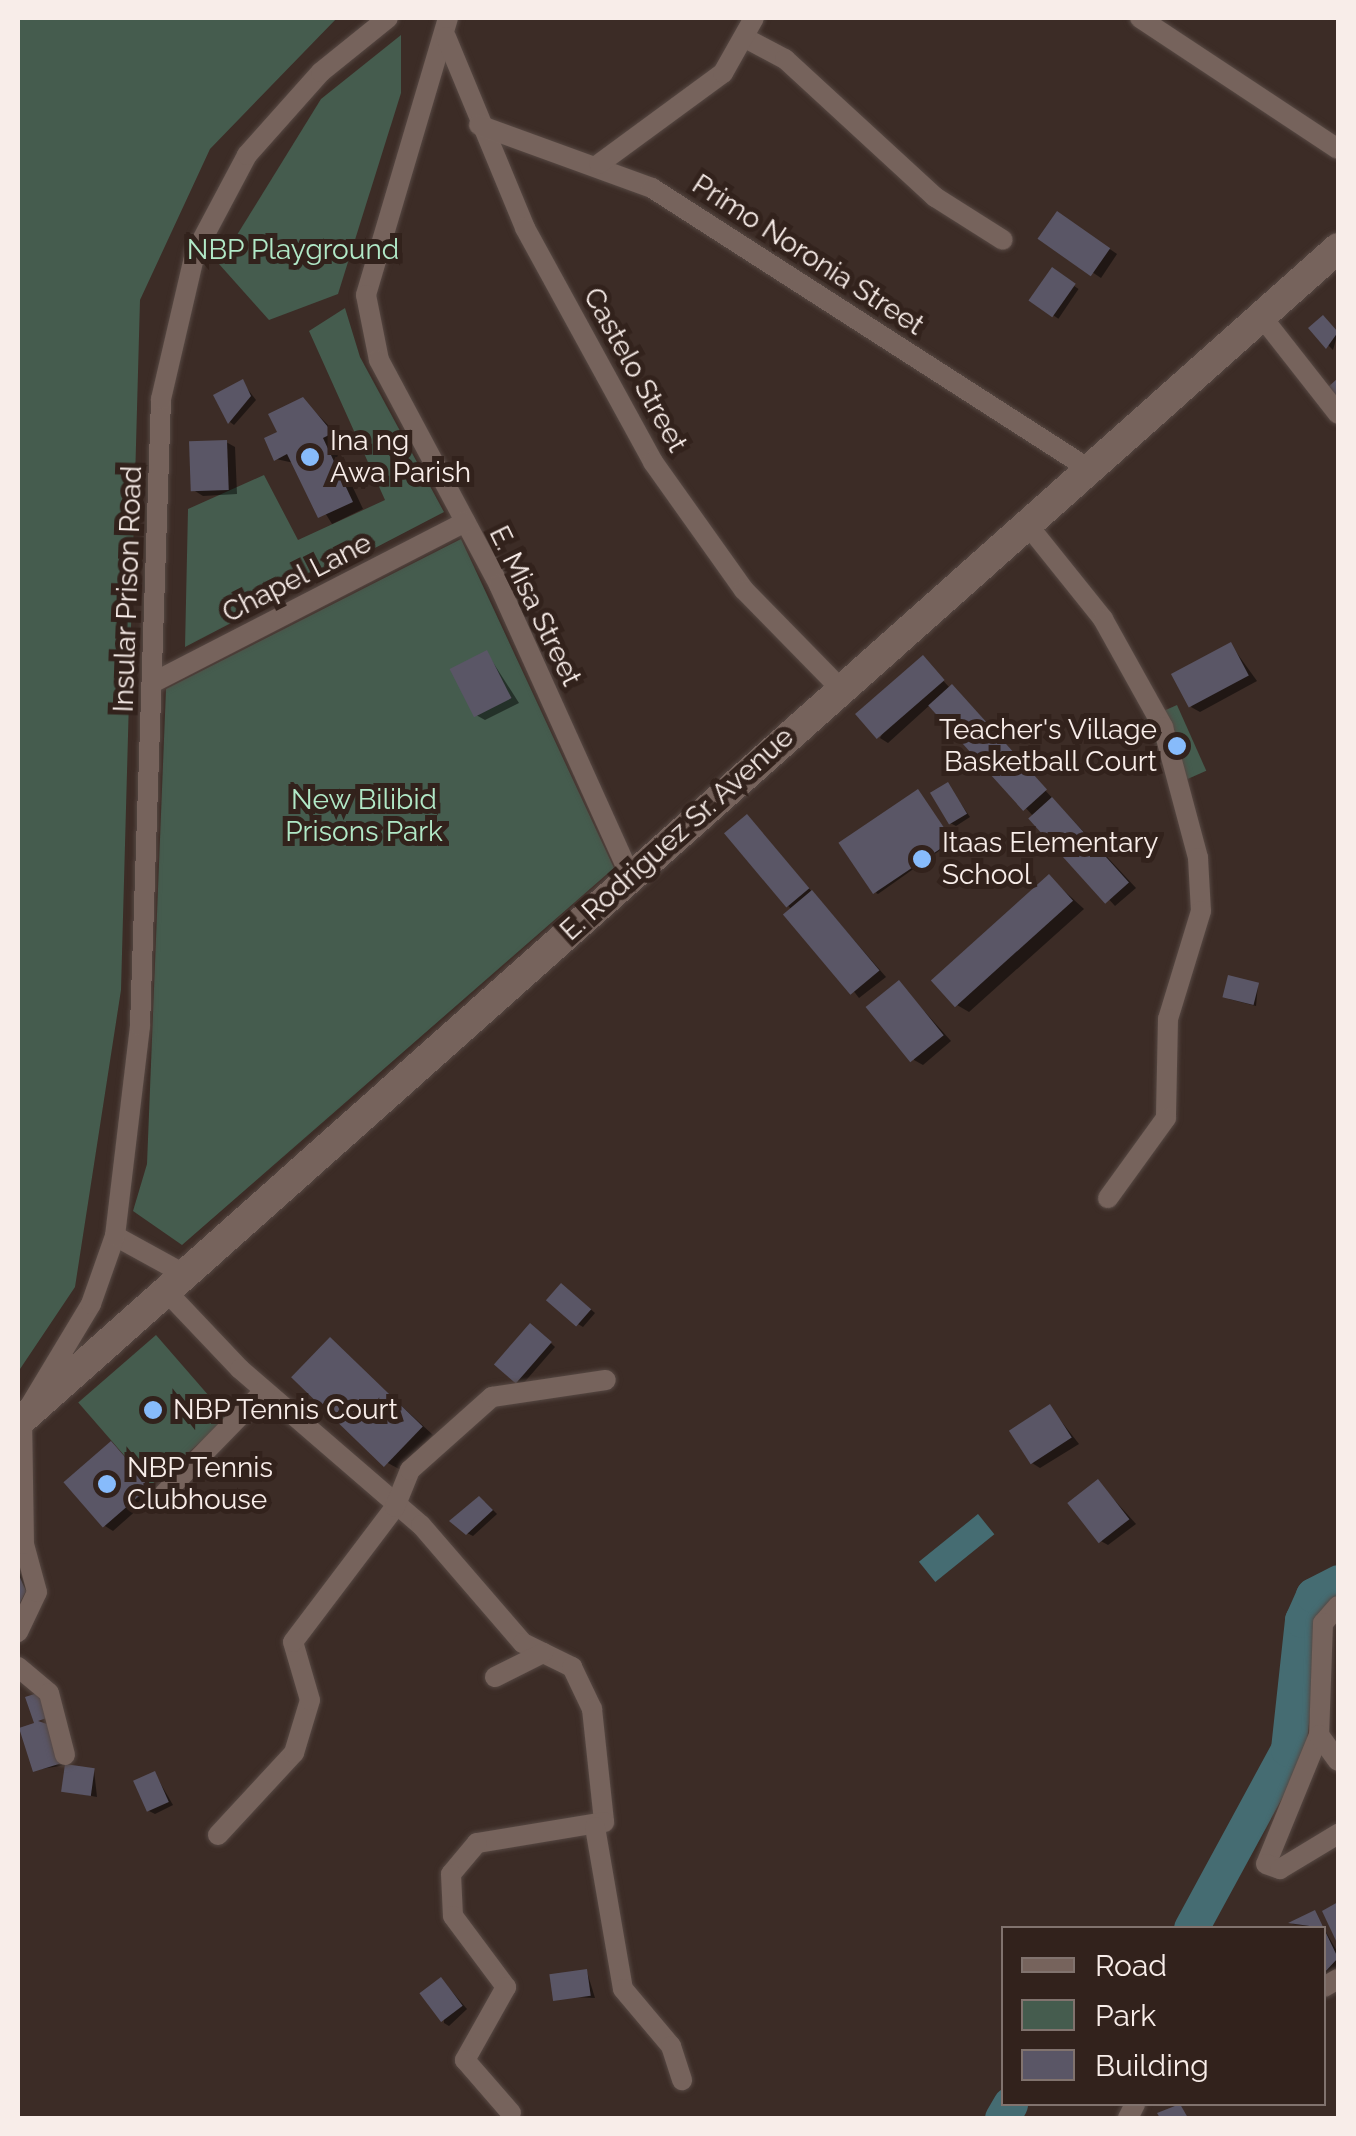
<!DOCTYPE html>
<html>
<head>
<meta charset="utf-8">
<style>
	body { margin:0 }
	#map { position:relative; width:1356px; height:2136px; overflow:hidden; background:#3c2c26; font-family:Raleway,sans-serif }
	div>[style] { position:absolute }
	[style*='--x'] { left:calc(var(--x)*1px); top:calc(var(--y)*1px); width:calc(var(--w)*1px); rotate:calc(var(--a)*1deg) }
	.green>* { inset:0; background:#455c4e; transform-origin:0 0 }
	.water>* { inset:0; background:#456c72; transform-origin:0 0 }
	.shadow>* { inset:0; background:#0007; transform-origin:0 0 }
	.river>* { height:35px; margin:-17.5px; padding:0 17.5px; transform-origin:17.5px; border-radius:17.5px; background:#456c72 }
	.building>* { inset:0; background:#5a5666; transform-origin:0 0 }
	.roads { filter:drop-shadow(0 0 2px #564843) drop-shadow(0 0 2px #564843) }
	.street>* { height:20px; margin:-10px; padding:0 10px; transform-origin:10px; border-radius:10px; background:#76635c }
	.secondary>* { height:30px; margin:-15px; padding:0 15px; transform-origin:15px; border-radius:15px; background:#76635c }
	.dots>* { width:28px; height:28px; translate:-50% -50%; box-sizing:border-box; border:5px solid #32221c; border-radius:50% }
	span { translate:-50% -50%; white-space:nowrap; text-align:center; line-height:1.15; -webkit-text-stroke:10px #32221c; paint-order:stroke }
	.park-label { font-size:28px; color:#b1e9c7 }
	.street-label { font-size:28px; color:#f8ede9 }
	.poi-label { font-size:28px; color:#f8ede9 }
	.left { translate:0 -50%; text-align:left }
	.right { translate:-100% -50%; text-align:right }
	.frame { position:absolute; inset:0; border:20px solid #f8ede9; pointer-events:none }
	.legend { position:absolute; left:1001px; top:1926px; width:325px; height:180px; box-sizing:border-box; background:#32221c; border:2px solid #81736e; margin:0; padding:12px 18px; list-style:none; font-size:30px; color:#f8ede9 }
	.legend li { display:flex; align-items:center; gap:20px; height:50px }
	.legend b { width:50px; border:2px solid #81736e }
</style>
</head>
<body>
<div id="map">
	<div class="green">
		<div style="clip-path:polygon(18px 18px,337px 18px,210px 149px,140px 300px,121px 990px,75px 1287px,18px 1372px)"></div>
		<div style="clip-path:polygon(401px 35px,401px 93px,338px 294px,269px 320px,219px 264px,321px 99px)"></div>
		<div style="clip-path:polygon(345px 308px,360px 357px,444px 512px,185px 647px,188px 509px,264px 475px,298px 540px,385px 500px,309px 331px)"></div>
		<div style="clip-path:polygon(461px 539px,614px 868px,182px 1245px,133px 1211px,147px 1164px,166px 689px)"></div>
		<div style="left:1177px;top:705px;width:72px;height:34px;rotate:66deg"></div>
		<div style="left:156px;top:1335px;width:110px;height:103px;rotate:49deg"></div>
	</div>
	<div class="water">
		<div style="left:978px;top:1514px;width:26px;height:76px;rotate:51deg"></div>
	</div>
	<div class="shadow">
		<div style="clip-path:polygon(1066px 219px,1117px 254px,1101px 278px,1041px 238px)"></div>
		<div style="left:1052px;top:271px;width:32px;height:36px;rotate:34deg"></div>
		<div style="clip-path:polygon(1323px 318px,1338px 332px,1333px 350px,1311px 328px)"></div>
		<div style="clip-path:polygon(242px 382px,256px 400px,234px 425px,230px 422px)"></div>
		<div style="clip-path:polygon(303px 400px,343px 440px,333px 445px,363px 509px,332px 524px,294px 463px,276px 459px,280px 433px)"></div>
		<div style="clip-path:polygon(226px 442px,235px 447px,237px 494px,203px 496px,195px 491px)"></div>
		<div style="clip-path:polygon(1231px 645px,1257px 681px,1200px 712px,1191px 707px)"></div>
		<div style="clip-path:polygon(487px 653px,519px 703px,485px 720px,476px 715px)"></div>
		<div style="clip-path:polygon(923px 659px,1136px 888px,1115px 906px,931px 704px,888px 743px,880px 738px)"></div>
		<div style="clip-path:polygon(948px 785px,970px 817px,956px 826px,950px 823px)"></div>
		<div style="clip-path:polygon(919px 793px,953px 841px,878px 894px,876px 893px)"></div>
		<div style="clip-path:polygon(747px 817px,886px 977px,859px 998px,787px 904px)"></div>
		<div style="clip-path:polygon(1049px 877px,1084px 909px,969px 1012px,957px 1005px)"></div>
		<div style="clip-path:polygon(899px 983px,951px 1041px,923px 1065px,914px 1060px)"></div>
		<div style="clip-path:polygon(1258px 985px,1256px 1006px,1229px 999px)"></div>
		<div style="clip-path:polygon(567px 1289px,595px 1313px,583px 1327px,578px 1324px)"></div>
		<div style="clip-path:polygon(536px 1329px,555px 1347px,522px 1385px,517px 1382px)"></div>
		<div style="clip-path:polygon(330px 1340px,433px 1435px,399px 1469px,386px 1462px)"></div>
		<div style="clip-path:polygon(1050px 1407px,1079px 1444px,1040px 1468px,1032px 1463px)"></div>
		<div style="clip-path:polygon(111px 1444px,157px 1492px,113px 1531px,105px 1526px)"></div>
		<div style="clip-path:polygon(1098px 1482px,1136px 1524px,1108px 1545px,1099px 1540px)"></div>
		<div style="clip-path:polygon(485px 1502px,497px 1514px,473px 1536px,467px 1533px)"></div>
		<div style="clip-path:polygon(18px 1569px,31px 1595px,24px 1606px,18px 1600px)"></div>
		<div style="clip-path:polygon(23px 1730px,66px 1765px,35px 1770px)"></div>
		<div style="clip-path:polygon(94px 1770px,97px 1797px,64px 1791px)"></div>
		<div style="clip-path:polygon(155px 1774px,173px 1805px,155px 1814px,149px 1811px)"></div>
		<div style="clip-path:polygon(1315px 1913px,1338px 1953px,1338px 1971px,1324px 1978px,1324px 1928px,1292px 1924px)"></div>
		<div style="clip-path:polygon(587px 1972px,595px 1998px,553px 1996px)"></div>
		<div style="clip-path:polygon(442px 1980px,467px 2009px,449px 2026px,444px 2023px)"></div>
	</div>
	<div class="river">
		<div style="--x:1191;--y:1928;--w:204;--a:-61.5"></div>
		<div style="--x:1288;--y:1749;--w:130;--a:-83.8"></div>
		<div style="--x:1302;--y:1620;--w:27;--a:-66"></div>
		<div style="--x:1313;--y:1595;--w:28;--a:-27"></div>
		<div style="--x:1002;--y:2118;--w:16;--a:-60"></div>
	</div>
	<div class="building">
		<div style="left:1057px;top:211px;width:65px;height:34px;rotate:35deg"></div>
		<div style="left:1052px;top:267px;width:29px;height:41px;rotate:35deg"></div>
		<div style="clip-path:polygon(1323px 315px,1338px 332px,1326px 349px,1308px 328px)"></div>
		<div style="clip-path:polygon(1338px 378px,1338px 404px,1326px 389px)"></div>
		<div style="clip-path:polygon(243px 379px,251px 396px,228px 424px,213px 395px)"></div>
		<div style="clip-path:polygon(303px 397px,333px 433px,323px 438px,353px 502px,318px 518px,287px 454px,274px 461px,264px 438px,277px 432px,268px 414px)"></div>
		<div style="left:227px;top:440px;width:50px;height:38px;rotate:88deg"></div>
		<div style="left:1231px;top:642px;width:38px;height:68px;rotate:62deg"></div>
		<div style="left:487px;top:650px;width:54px;height:42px;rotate:63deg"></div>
		<div style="left:923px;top:655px;width:33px;height:90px;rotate:49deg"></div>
		<div style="left:952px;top:684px;width:142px;height:32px;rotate:48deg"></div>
		<div style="left:948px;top:782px;width:37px;height:21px;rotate:59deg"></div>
		<div style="left:918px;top:789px;width:62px;height:96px;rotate:56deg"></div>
		<div style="left:1052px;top:797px;width:115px;height:32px;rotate:48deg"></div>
		<div style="left:747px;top:814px;width:97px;height:30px;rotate:50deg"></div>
		<div style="left:1049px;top:874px;width:36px;height:159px;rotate:48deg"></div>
		<div style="left:812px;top:890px;width:105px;height:38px;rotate:50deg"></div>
		<div style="left:1228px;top:975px;width:32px;height:23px;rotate:14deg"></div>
		<div style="left:899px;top:980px;width:71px;height:43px;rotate:51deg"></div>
		<div style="left:561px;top:1283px;width:40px;height:23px;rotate:41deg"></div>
		<div style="left:530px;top:1323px;width:29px;height:55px;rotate:41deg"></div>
		<div style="left:330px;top:1337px;width:129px;height:56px;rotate:44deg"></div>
		<div style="left:1050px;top:1404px;width:40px;height:49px;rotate:57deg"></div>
		<div style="left:111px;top:1441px;width:60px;height:63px;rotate:49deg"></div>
		<div style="left:1098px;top:1479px;width:51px;height:39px;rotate:52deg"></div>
		<div style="clip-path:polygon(479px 1496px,493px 1510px,466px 1535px,449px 1521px)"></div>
		<div style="clip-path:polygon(18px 1573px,26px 1591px,18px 1607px)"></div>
		<div style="clip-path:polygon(44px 1691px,52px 1716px,38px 1721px,50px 1725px,62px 1763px,33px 1772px,19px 1728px,34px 1723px,25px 1697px)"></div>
		<div style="left:65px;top:1764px;width:30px;height:28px;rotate:8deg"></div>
		<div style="left:155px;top:1771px;width:34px;height:24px;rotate:66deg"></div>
		<div style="clip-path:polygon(1338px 1902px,1338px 1945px,1322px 1911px)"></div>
		<div style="clip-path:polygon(1315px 1910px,1338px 1958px,1324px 1973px,1324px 1928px,1288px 1923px)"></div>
		<div style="left:587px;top:1969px;width:27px;height:38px;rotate:82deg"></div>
		<div style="left:441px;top:1977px;width:36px;height:27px;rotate:53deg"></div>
		<div style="clip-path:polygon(1180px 2104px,1188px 2118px,1160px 2118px,1157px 2113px)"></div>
	</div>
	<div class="roads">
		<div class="street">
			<div style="--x:448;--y:18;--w:289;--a:106.5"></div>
			<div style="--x:366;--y:295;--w:66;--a:78.7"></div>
			<div style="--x:379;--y:360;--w:255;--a:61.9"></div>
			<div style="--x:499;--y:585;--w:320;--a:65.7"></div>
			<div style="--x:1140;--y:18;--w:237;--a:33.5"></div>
			<div style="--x:446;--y:37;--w:207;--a:67.5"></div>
			<div style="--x:525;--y:228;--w:267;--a:61.3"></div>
			<div style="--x:653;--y:462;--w:157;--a:54.6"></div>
			<div style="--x:744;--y:590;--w:137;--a:45.6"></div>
			<div style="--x:747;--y:39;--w:43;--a:27.8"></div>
			<div style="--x:785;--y:59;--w:204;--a:42.6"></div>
			<div style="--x:935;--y:197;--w:80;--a:32.3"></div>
			<div style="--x:479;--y:125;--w:184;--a:20"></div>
			<div style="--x:652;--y:188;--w:520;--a:32.74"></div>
			<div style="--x:599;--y:164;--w:154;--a:-36.3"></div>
			<div style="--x:723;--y:73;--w:63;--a:-60.6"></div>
			<div style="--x:1262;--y:317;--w:123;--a:51.9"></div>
			<div style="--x:1027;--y:524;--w:122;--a:51.3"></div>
			<div style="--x:1103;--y:619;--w:124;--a:60.9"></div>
			<div style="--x:1163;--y:727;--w:136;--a:75"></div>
			<div style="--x:1198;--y:858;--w:53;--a:86.8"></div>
			<div style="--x:1201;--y:911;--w:113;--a:107"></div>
			<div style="--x:1168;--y:1019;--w:99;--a:91.2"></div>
			<div style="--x:1166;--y:1118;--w:99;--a:125.9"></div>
			<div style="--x:154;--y:682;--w:350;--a:-27.2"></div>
			<div style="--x:115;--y:1236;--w:79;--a:28.8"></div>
			<div style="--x:166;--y:1291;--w:108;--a:46.5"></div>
			<div style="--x:240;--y:1369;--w:239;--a:40.8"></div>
			<div style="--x:421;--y:1525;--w:156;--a:49.2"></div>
			<div style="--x:523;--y:1643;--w:55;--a:26.1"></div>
			<div style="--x:572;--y:1667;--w:47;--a:64.5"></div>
			<div style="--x:592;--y:1709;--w:114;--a:83.9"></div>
			<div style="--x:604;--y:1822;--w:129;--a:170.6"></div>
			<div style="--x:477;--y:1843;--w:40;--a:130"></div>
			<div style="--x:451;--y:1874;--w:42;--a:87.3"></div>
			<div style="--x:453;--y:1916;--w:89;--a:53.3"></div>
			<div style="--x:506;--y:1987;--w:84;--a:119.3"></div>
			<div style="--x:465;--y:2060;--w:70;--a:49"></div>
			<div style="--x:164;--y:1494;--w:144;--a:-45.8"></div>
			<div style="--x:1338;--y:1606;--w:23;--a:131"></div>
			<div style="--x:1323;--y:1623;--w:112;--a:92"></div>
			<div style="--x:1319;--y:1735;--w:139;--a:112.3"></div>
			<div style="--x:1266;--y:1864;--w:15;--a:20"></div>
			<div style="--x:1280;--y:1869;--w:68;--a:-31.1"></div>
			<div style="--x:18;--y:1632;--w:44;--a:-64.6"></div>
			<div style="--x:37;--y:1592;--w:50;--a:-105.2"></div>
			<div style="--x:24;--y:1544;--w:125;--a:-90.9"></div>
			<div style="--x:22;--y:1419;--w:134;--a:-59"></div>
			<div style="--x:91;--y:1304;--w:72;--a:-70.6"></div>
			<div style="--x:115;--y:1236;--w:211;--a:-83.2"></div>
			<div style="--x:140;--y:1026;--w:627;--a:-88.08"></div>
			<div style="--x:161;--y:399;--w:150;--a:-76.9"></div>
			<div style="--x:195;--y:253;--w:111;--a:-62"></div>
			<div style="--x:247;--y:155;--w:111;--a:-48.3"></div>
			<div style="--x:321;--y:72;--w:86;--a:-38.9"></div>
			<div style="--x:18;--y:1667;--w:40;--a:40"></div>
			<div style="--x:49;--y:1693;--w:64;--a:75.5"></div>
			<div style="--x:495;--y:1677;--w:54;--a:-26.6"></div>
			<div style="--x:1319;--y:1735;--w:32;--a:54"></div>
			<div style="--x:595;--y:1827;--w:164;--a:80.2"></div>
			<div style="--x:623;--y:1989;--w:75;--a:49.9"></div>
			<div style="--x:671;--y:2046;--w:36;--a:72"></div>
			<div style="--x:218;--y:1835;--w:112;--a:-47.2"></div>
			<div style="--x:294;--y:1753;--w:55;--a:-73.2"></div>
			<div style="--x:310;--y:1700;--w:60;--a:-106.3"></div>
			<div style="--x:293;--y:1642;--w:169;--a:-52.9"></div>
			<div style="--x:395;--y:1507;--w:40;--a:-68"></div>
			<div style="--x:410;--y:1470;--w:110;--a:-41.7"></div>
			<div style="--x:492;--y:1397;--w:115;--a:-8.5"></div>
			<div style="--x:1324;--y:1987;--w:16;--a:-30"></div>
			<div style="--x:1128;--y:2118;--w:16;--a:-63"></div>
		</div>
		<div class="secondary">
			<div style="--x:18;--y:1423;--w:1767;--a:-41.67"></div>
		</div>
	</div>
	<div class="dots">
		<div style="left:310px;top:457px;background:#87bbfb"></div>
		<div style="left:1177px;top:746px;background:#87bbfb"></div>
		<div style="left:922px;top:859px;background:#87bbfb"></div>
		<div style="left:153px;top:1410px;background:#87bbfb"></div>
		<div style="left:107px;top:1484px;background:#87bbfb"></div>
	</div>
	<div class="park-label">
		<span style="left:293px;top:250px">NBP Playground</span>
		<span style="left:364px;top:816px">New Bilibid<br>Prisons Park</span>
	</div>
	<div class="street-label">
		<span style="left:808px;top:255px;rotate:33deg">Primo Noronia Street</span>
		<span style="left:635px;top:370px;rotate:61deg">Castelo Street</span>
		<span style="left:297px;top:578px;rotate:-27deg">Chapel Lane</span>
		<span style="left:128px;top:589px;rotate:-88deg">Insular Prison Road</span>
		<span style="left:535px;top:606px;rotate:64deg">E. Misa Street</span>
		<span style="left:677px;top:834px;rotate:-42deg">E. Rodriguez Sr. Avenue</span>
	</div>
	<div class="poi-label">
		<span class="left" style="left:330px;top:457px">Ina ng<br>Awa Parish</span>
		<span class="right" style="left:1157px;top:746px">Teacher's Village<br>Basketball Court</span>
		<span class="left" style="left:942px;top:859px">Itaas Elementary<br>School</span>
		<span class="left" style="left:173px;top:1410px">NBP Tennis Court</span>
		<span class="left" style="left:127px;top:1484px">NBP Tennis<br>Clubhouse</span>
	</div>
	<div class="frame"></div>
	<ul class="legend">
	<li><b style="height:12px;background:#76635c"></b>Road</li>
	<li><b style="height:28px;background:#455c4e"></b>Park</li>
	<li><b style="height:28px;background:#5a5666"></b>Building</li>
	</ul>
</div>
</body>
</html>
